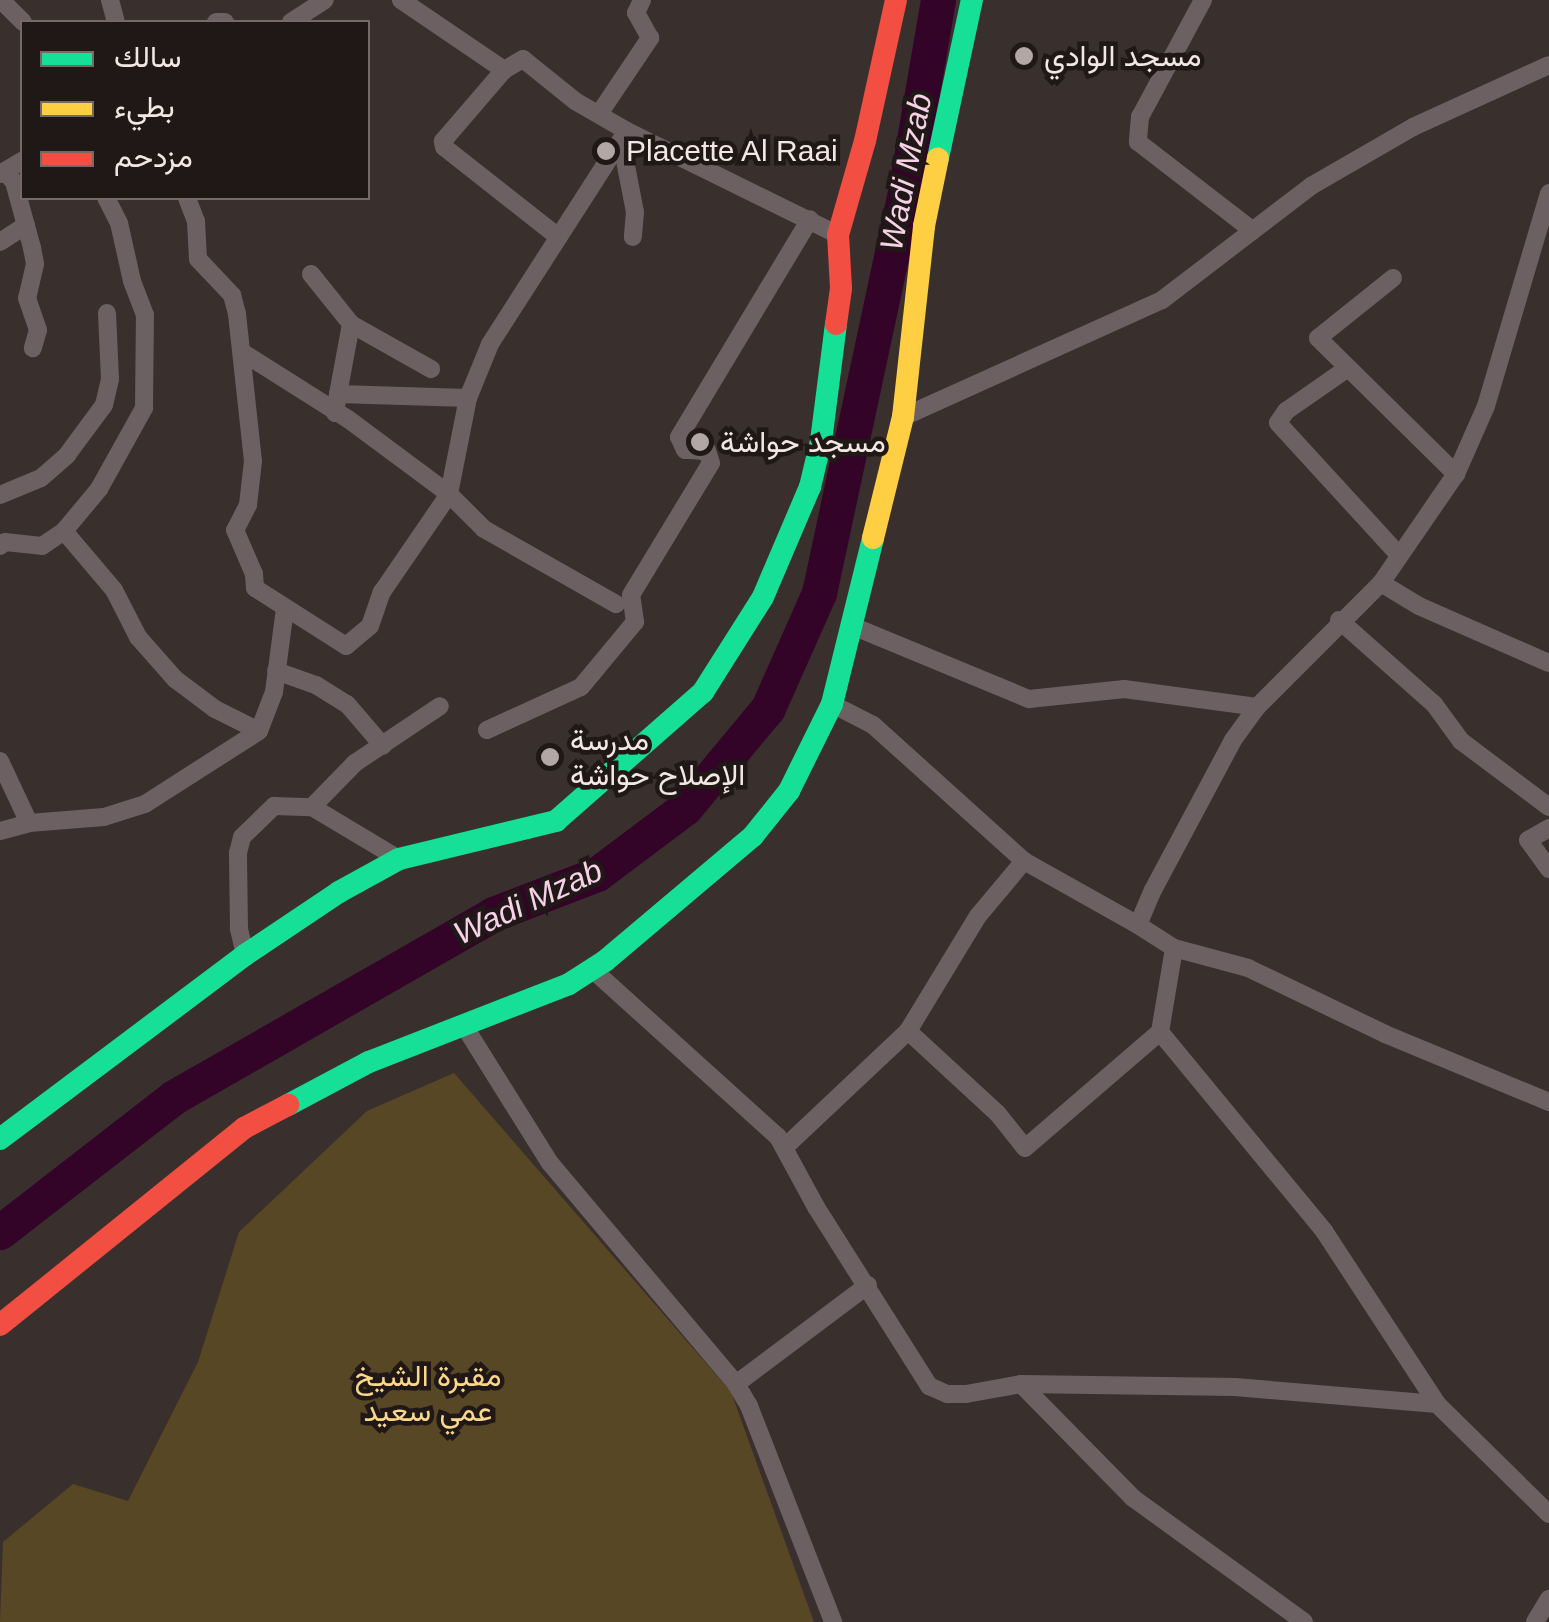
<!DOCTYPE html>
<html>
<head>
<meta charset="utf-8">
<style>
	body { margin:0 }
	#map { position:relative; width:1549px; height:1622px; overflow:hidden; background:#39302e; font-family:Arial,Vazirmatn,sans-serif }
	div>[style] { position:absolute }
	[style*='--x'] { left:calc(var(--x)*1px); top:calc(var(--y)*1px); width:calc(var(--w)*1px); rotate:calc(var(--a)*1deg) }
	.green>* { inset:0; background:#584724 }
	.river>* { height:35px; margin:-17.5px; padding:0 17.5px; transform-origin:17.5px; border-radius:17.5px; background:#340428 }
	.street>* { height:18px; margin:-9px; padding:0 9px; transform-origin:9px; border-radius:9px; background:#6c6062 }
	.fast>* { height:22px; margin:-11px; padding:0 11px; transform-origin:11px; border-radius:11px; background:#16e098 }
	.slow>* { height:22px; margin:-11px; padding:0 11px; transform-origin:11px; border-radius:11px; background:#ffcf43 }
	.jam>* { height:22px; margin:-11px; padding:0 11px; transform-origin:11px; border-radius:11px; background:#f24e42 }
	.dots>* { width:28px; height:28px; translate:-50% -50%; box-sizing:border-box; border:5px solid #1f1816; border-radius:50% }
	span { translate:-50% -50%; white-space:nowrap; text-align:center; line-height:1.15; -webkit-text-stroke:9px #1f1816; paint-order:stroke }
	.poi-label { font-size:30px; color:#f3e7e5 }
	.left { translate:0 -50%; text-align:left }
	.park-label { font-size:30px; color:#fad789 }
	.water-label { font-size:32px; color:#f7d1e8; font-style:italic }
	.legend { position:absolute; left:20px; top:20px; width:350px; height:180px; box-sizing:border-box; background:#1f1816; border:2px solid #746b69; margin:0; padding:12px 18px; list-style:none; font-size:30px; color:#f3e7e5 }
	.legend li { display:flex; align-items:center; gap:20px; height:50px }
	.legend b { width:50px; border:2px solid #746b69 }
</style>
</head>
<body>
<div id="map">
	<div class="green">
		<div style="clip-path:polygon(454px 1073px,731px 1392px,814px 1622px,0 1622px,3px 1542px,73px 1484px,128px 1501px,198px 1362px,239px 1232px,367px 1111px)"></div>
	</div>
	<div class="river">
		<div style="--x:0;--y:1232;--w:220;--a:-37.8"></div>
		<div style="--x:174;--y:1097;--w:368;--a:-29.8"></div>
		<div style="--x:493;--y:914;--w:111;--a:-21"></div>
		<div style="--x:597;--y:874;--w:110;--a:-36.9"></div>
		<div style="--x:685;--y:808;--w:130;--a:-50.3"></div>
		<div style="--x:768;--y:708;--w:126;--a:-66.1"></div>
		<div style="--x:819;--y:593;--w:421;--a:-77.9"></div>
		<div style="--x:907;--y:181;--w:184;--a:-80.3"></div>
	</div>
	<div class="street">
		<div style="--x:1;--y:0;--w:31;--a:45"></div>
		<div style="--x:110;--y:0;--w:23;--a:75"></div>
		<div style="--x:401;--y:0;--w:125;--a:34.2"></div>
		<div style="--x:504;--y:70;--w:22;--a:-30"></div>
		<div style="--x:523;--y:59;--w:67;--a:38.9"></div>
		<div style="--x:575;--y:101;--w:60;--a:30"></div>
		<div style="--x:627;--y:131;--w:235;--a:26.2"></div>
		<div style="--x:1203;--y:0;--w:133;--a:118.3"></div>
		<div style="--x:1140;--y:117;--w:25;--a:95"></div>
		<div style="--x:1138;--y:142;--w:145;--a:37.7"></div>
		<div style="--x:216;--y:22;--w:9;--a:0"></div>
		<div style="--x:291;--y:22;--w:40;--a:-32.9"></div>
		<div style="--x:504;--y:70;--w:94;--a:130.7"></div>
		<div style="--x:443;--y:141;--w:6;--a:81"></div>
		<div style="--x:444;--y:147;--w:142;--a:38.2"></div>
		<div style="--x:599;--y:114;--w:92;--a:-56.1"></div>
		<div style="--x:650;--y:38;--w:29;--a:-119"></div>
		<div style="--x:636;--y:13;--w:14;--a:-65"></div>
		<div style="--x:621;--y:140;--w:73;--a:79"></div>
		<div style="--x:635;--y:212;--w:25;--a:95"></div>
		<div style="--x:5;--y:171;--w:14;--a:51"></div>
		<div style="--x:14;--y:182;--w:68;--a:74.7"></div>
		<div style="--x:32;--y:248;--w:16;--a:79"></div>
		<div style="--x:35;--y:264;--w:35;--a:103"></div>
		<div style="--x:27;--y:298;--w:34;--a:71"></div>
		<div style="--x:38;--y:330;--w:19;--a:106"></div>
		<div style="--x:0;--y:174;--w:26;--a:-31"></div>
		<div style="--x:187;--y:198;--w:25;--a:69"></div>
		<div style="--x:196;--y:221;--w:38;--a:87"></div>
		<div style="--x:198;--y:259;--w:50;--a:46.6"></div>
		<div style="--x:232;--y:295;--w:20;--a:75"></div>
		<div style="--x:237;--y:314;--w:148;--a:83.8"></div>
		<div style="--x:253;--y:461;--w:44;--a:96.5"></div>
		<div style="--x:248;--y:505;--w:28;--a:117"></div>
		<div style="--x:235;--y:530;--w:48;--a:66.6"></div>
		<div style="--x:254;--y:574;--w:14;--a:86"></div>
		<div style="--x:255;--y:588;--w:108;--a:32.5"></div>
		<div style="--x:346;--y:646;--w:31;--a:-40"></div>
		<div style="--x:370;--y:626;--w:36;--a:-71"></div>
		<div style="--x:382;--y:592;--w:119;--a:-55.6"></div>
		<div style="--x:449;--y:494;--w:98;--a:-78.8"></div>
		<div style="--x:468;--y:398;--w:58;--a:-67.8"></div>
		<div style="--x:490;--y:344;--w:253;--a:-57.3"></div>
		<div style="--x:0;--y:242;--w:31;--a:-33"></div>
		<div style="--x:311;--y:274;--w:64;--a:51.3"></div>
		<div style="--x:351;--y:324;--w:71;--a:100.5"></div>
		<div style="--x:1393;--y:278;--w:96;--a:141.3"></div>
		<div style="--x:1318;--y:338;--w:194;--a:44.6"></div>
		<div style="--x:351;--y:324;--w:92;--a:29.4"></div>
		<div style="--x:242;--y:352;--w:125;--a:32.3"></div>
		<div style="--x:348;--y:419;--w:126;--a:36.6"></div>
		<div style="--x:449;--y:494;--w:49;--a:45"></div>
		<div style="--x:484;--y:529;--w:152;--a:29.6"></div>
		<div style="--x:1345;--y:370;--w:72;--a:145.2"></div>
		<div style="--x:1286;--y:411;--w:14;--a:124"></div>
		<div style="--x:1278;--y:423;--w:180;--a:47.5"></div>
		<div style="--x:335;--y:413;--w:19;--a:-81"></div>
		<div style="--x:338;--y:394;--w:130;--a:1.8"></div>
		<div style="--x:903;--y:417;--w:284;--a:-24.3"></div>
		<div style="--x:1162;--y:300;--w:188;--a:-37.4"></div>
		<div style="--x:1311;--y:186;--w:118;--a:-30"></div>
		<div style="--x:1413;--y:127;--w:149;--a:-24.5"></div>
		<div style="--x:0;--y:495;--w:44;--a:-22.5"></div>
		<div style="--x:41;--y:478;--w:35;--a:-41"></div>
		<div style="--x:67;--y:455;--w:62;--a:-53.5"></div>
		<div style="--x:104;--y:405;--w:27;--a:-77"></div>
		<div style="--x:110;--y:379;--w:66;--a:-92.6"></div>
		<div style="--x:64;--y:531;--w:77;--a:49.7"></div>
		<div style="--x:114;--y:590;--w:53;--a:62.9"></div>
		<div style="--x:138;--y:637;--w:56;--a:48.6"></div>
		<div style="--x:175;--y:679;--w:50;--a:36.9"></div>
		<div style="--x:215;--y:709;--w:49;--a:26.6"></div>
		<div style="--x:0;--y:546;--w:6;--a:-39"></div>
		<div style="--x:5;--y:542;--w:37;--a:6"></div>
		<div style="--x:42;--y:546;--w:27;--a:-34"></div>
		<div style="--x:64;--y:531;--w:55;--a:-50.2"></div>
		<div style="--x:99;--y:489;--w:93;--a:-60.9"></div>
		<div style="--x:144;--y:408;--w:93;--a:-89.4"></div>
		<div style="--x:145;--y:315;--w:36;--a:-111"></div>
		<div style="--x:132;--y:281;--w:59;--a:-102.6"></div>
		<div style="--x:119;--y:223;--w:28;--a:-117"></div>
		<div style="--x:1381;--y:583;--w:44;--a:31.2"></div>
		<div style="--x:1419;--y:606;--w:142;--a:23.7"></div>
		<div style="--x:1339;--y:620;--w:127;--a:41.5"></div>
		<div style="--x:1434;--y:704;--w:46;--a:53.9"></div>
		<div style="--x:1461;--y:741;--w:110;--a:36.9"></div>
		<div style="--x:850;--y:625;--w:194;--a:22.5"></div>
		<div style="--x:1029;--y:699;--w:96;--a:-6"></div>
		<div style="--x:1124;--y:689;--w:134;--a:7.7"></div>
		<div style="--x:276;--y:671;--w:42;--a:19.3"></div>
		<div style="--x:316;--y:685;--w:36;--a:32"></div>
		<div style="--x:347;--y:704;--w:55;--a:49.4"></div>
		<div style="--x:832;--y:704;--w:46;--a:27.1"></div>
		<div style="--x:873;--y:725;--w:203;--a:42"></div>
		<div style="--x:1024;--y:861;--w:131;--a:29.3"></div>
		<div style="--x:487;--y:730;--w:103;--a:-24.6"></div>
		<div style="--x:581;--y:687;--w:85;--a:-50.3"></div>
		<div style="--x:635;--y:622;--w:27;--a:-98"></div>
		<div style="--x:631;--y:595;--w:154;--a:-58.8"></div>
		<div style="--x:711;--y:463;--w:13;--a:-108"></div>
		<div style="--x:707;--y:451;--w:22;--a:-177"></div>
		<div style="--x:685;--y:450;--w:14;--a:-115"></div>
		<div style="--x:679;--y:437;--w:254;--a:-59"></div>
		<div style="--x:0;--y:761;--w:68;--a:64.9"></div>
		<div style="--x:312;--y:807;--w:101;--a:30.9"></div>
		<div style="--x:1549;--y:828;--w:24;--a:150"></div>
		<div style="--x:1528;--y:840;--w:36;--a:54"></div>
		<div style="--x:0;--y:831;--w:30;--a:-15"></div>
		<div style="--x:29;--y:823;--w:75;--a:-4.6"></div>
		<div style="--x:104;--y:817;--w:43;--a:-17.6"></div>
		<div style="--x:145;--y:804;--w:135;--a:-32.6"></div>
		<div style="--x:259;--y:731;--w:42;--a:-69"></div>
		<div style="--x:274;--y:692;--w:84;--a:-82.5"></div>
		<div style="--x:1174;--y:948;--w:77;--a:15.1"></div>
		<div style="--x:1248;--y:968;--w:152;--a:25.7"></div>
		<div style="--x:1385;--y:1034;--w:178;--a:22.5"></div>
		<div style="--x:245;--y:955;--w:28;--a:-103"></div>
		<div style="--x:239;--y:928;--w:75;--a:-90.8"></div>
		<div style="--x:238;--y:853;--w:16;--a:-76"></div>
		<div style="--x:242;--y:837;--w:45;--a:-44.1"></div>
		<div style="--x:274;--y:806;--w:38;--a:2"></div>
		<div style="--x:312;--y:807;--w:62;--a:-45.7"></div>
		<div style="--x:355;--y:763;--w:102;--a:-33.8"></div>
		<div style="--x:592;--y:969;--w:251;--a:42.1"></div>
		<div style="--x:778;--y:1137;--w:80;--a:61.5"></div>
		<div style="--x:816;--y:1207;--w:212;--a:57.7"></div>
		<div style="--x:929;--y:1386;--w:20;--a:24"></div>
		<div style="--x:947;--y:1394;--w:19;--a:0"></div>
		<div style="--x:966;--y:1394;--w:56;--a:-10.3"></div>
		<div style="--x:1021;--y:1384;--w:214;--a:0.8"></div>
		<div style="--x:1235;--y:1387;--w:203;--a:4.8"></div>
		<div style="--x:1437;--y:1404;--w:157;--a:44.5"></div>
		<div style="--x:463;--y:1024;--w:164;--a:58"></div>
		<div style="--x:550;--y:1163;--w:289;--a:49.9"></div>
		<div style="--x:736;--y:1384;--w:26;--a:59"></div>
		<div style="--x:749;--y:1406;--w:232;--a:68.7"></div>
		<div style="--x:908;--y:1031;--w:122;--a:42.7"></div>
		<div style="--x:998;--y:1114;--w:43;--a:51.5"></div>
		<div style="--x:1025;--y:1148;--w:178;--a:-40.7"></div>
		<div style="--x:1160;--y:1032;--w:85;--a:-80.5"></div>
		<div style="--x:1174;--y:948;--w:43;--a:-147.4"></div>
		<div style="--x:1138;--y:925;--w:38;--a:-67"></div>
		<div style="--x:1153;--y:890;--w:170;--a:-61.9"></div>
		<div style="--x:1233;--y:740;--w:41;--a:-54"></div>
		<div style="--x:1257;--y:707;--w:175;--a:-45"></div>
		<div style="--x:1381;--y:583;--w:132;--a:-55.5"></div>
		<div style="--x:1456;--y:474;--w:74;--a:-66.2"></div>
		<div style="--x:1486;--y:406;--w:222;--a:-73.5"></div>
		<div style="--x:1160;--y:1032;--w:258;--a:50.5"></div>
		<div style="--x:1324;--y:1231;--w:207;--a:56.8"></div>
		<div style="--x:785;--y:1147;--w:169;--a:-43.3"></div>
		<div style="--x:908;--y:1031;--w:135;--a:-58.7"></div>
		<div style="--x:978;--y:916;--w:72;--a:-50.1"></div>
		<div style="--x:736;--y:1384;--w:165;--a:-36.9"></div>
		<div style="--x:1021;--y:1384;--w:160;--a:45.5"></div>
		<div style="--x:1133;--y:1498;--w:211;--a:35.9"></div>
		<div style="--x:1535;--y:1622;--w:27;--a:-59"></div>
	</div>
	<div class="fast">
		<div style="--x:938;--y:158;--w:162;--a:-77.9"></div>
		<div style="--x:288;--y:1105;--w:92;--a:-28"></div>
		<div style="--x:369;--y:1062;--w:215;--a:-21.3"></div>
		<div style="--x:569;--y:984;--w:43;--a:-32.6"></div>
		<div style="--x:605;--y:961;--w:194;--a:-40.2"></div>
		<div style="--x:753;--y:836;--w:58;--a:-51.3"></div>
		<div style="--x:789;--y:791;--w:97;--a:-63.7"></div>
		<div style="--x:832;--y:704;--w:171;--a:-76.1"></div>
		<div style="--x:0;--y:1139;--w:306;--a:-36.9"></div>
		<div style="--x:245;--y:955;--w:113;--a:-33.8"></div>
		<div style="--x:339;--y:892;--w:68;--a:-28.8"></div>
		<div style="--x:399;--y:859;--w:162;--a:-13.6"></div>
		<div style="--x:556;--y:821;--w:196;--a:-41.3"></div>
		<div style="--x:703;--y:692;--w:112;--a:-57.7"></div>
		<div style="--x:763;--y:597;--w:120;--a:-66.9"></div>
		<div style="--x:810;--y:487;--w:47;--a:-76.6"></div>
		<div style="--x:821;--y:441;--w:118;--a:-82.7"></div>
	</div>
	<div class="slow">
		<div style="--x:873;--y:538;--w:125;--a:-76.1"></div>
		<div style="--x:903;--y:417;--w:192;--a:-83.7"></div>
		<div style="--x:924;--y:226;--w:69;--a:-78.4"></div>
	</div>
	<div class="jam">
		<div style="--x:836;--y:324;--w:36;--a:-82"></div>
		<div style="--x:841;--y:288;--w:53;--a:-93.2"></div>
		<div style="--x:838;--y:235;--w:98;--a:-74"></div>
		<div style="--x:865;--y:141;--w:144;--a:-77.6"></div>
		<div style="--x:0;--y:1325;--w:314;--a:-38.9"></div>
		<div style="--x:244;--y:1128;--w:50;--a:-27.6"></div>
	</div>
	<div class="dots">
		<div style="left:1024px;top:56px;background:#b2a7a5"></div>
		<div style="left:606px;top:151px;background:#b2a7a5"></div>
		<div style="left:700px;top:442px;background:#b2a7a5"></div>
		<div style="left:550px;top:757px;background:#b2a7a5"></div>
	</div>
	<div class="poi-label">
		<span class="left" style="left:1044px;top:56px">مسجد الوادي</span>
		<span class="left" style="left:626px;top:151px">Placette Al Raai</span>
		<span class="left" style="left:720px;top:442px">مسجد حواشة</span>
		<span class="left" style="left:570px;top:757px">مدرسة<br>الإصلاح حواشة</span>
	</div>
	<div class="park-label">
		<span style="left:428px;top:1393px">مقبرة الشيخ<br>عمي سعيد</span>
	</div>
	<div class="water-label">
		<span style="left:906px;top:172px;rotate:-79deg">Wadi Mzab</span>
		<span style="left:528px;top:902px;rotate:-25deg">Wadi Mzab</span>
	</div>
	<ul class="legend">
	<li><b style="height:12px;background:#16e098"></b>سالك</li>
	<li><b style="height:12px;background:#ffcf43"></b>بطيء</li>
	<li><b style="height:12px;background:#f24e42"></b>مزدحم</li>
	</ul>
</div>
</body>
</html>
